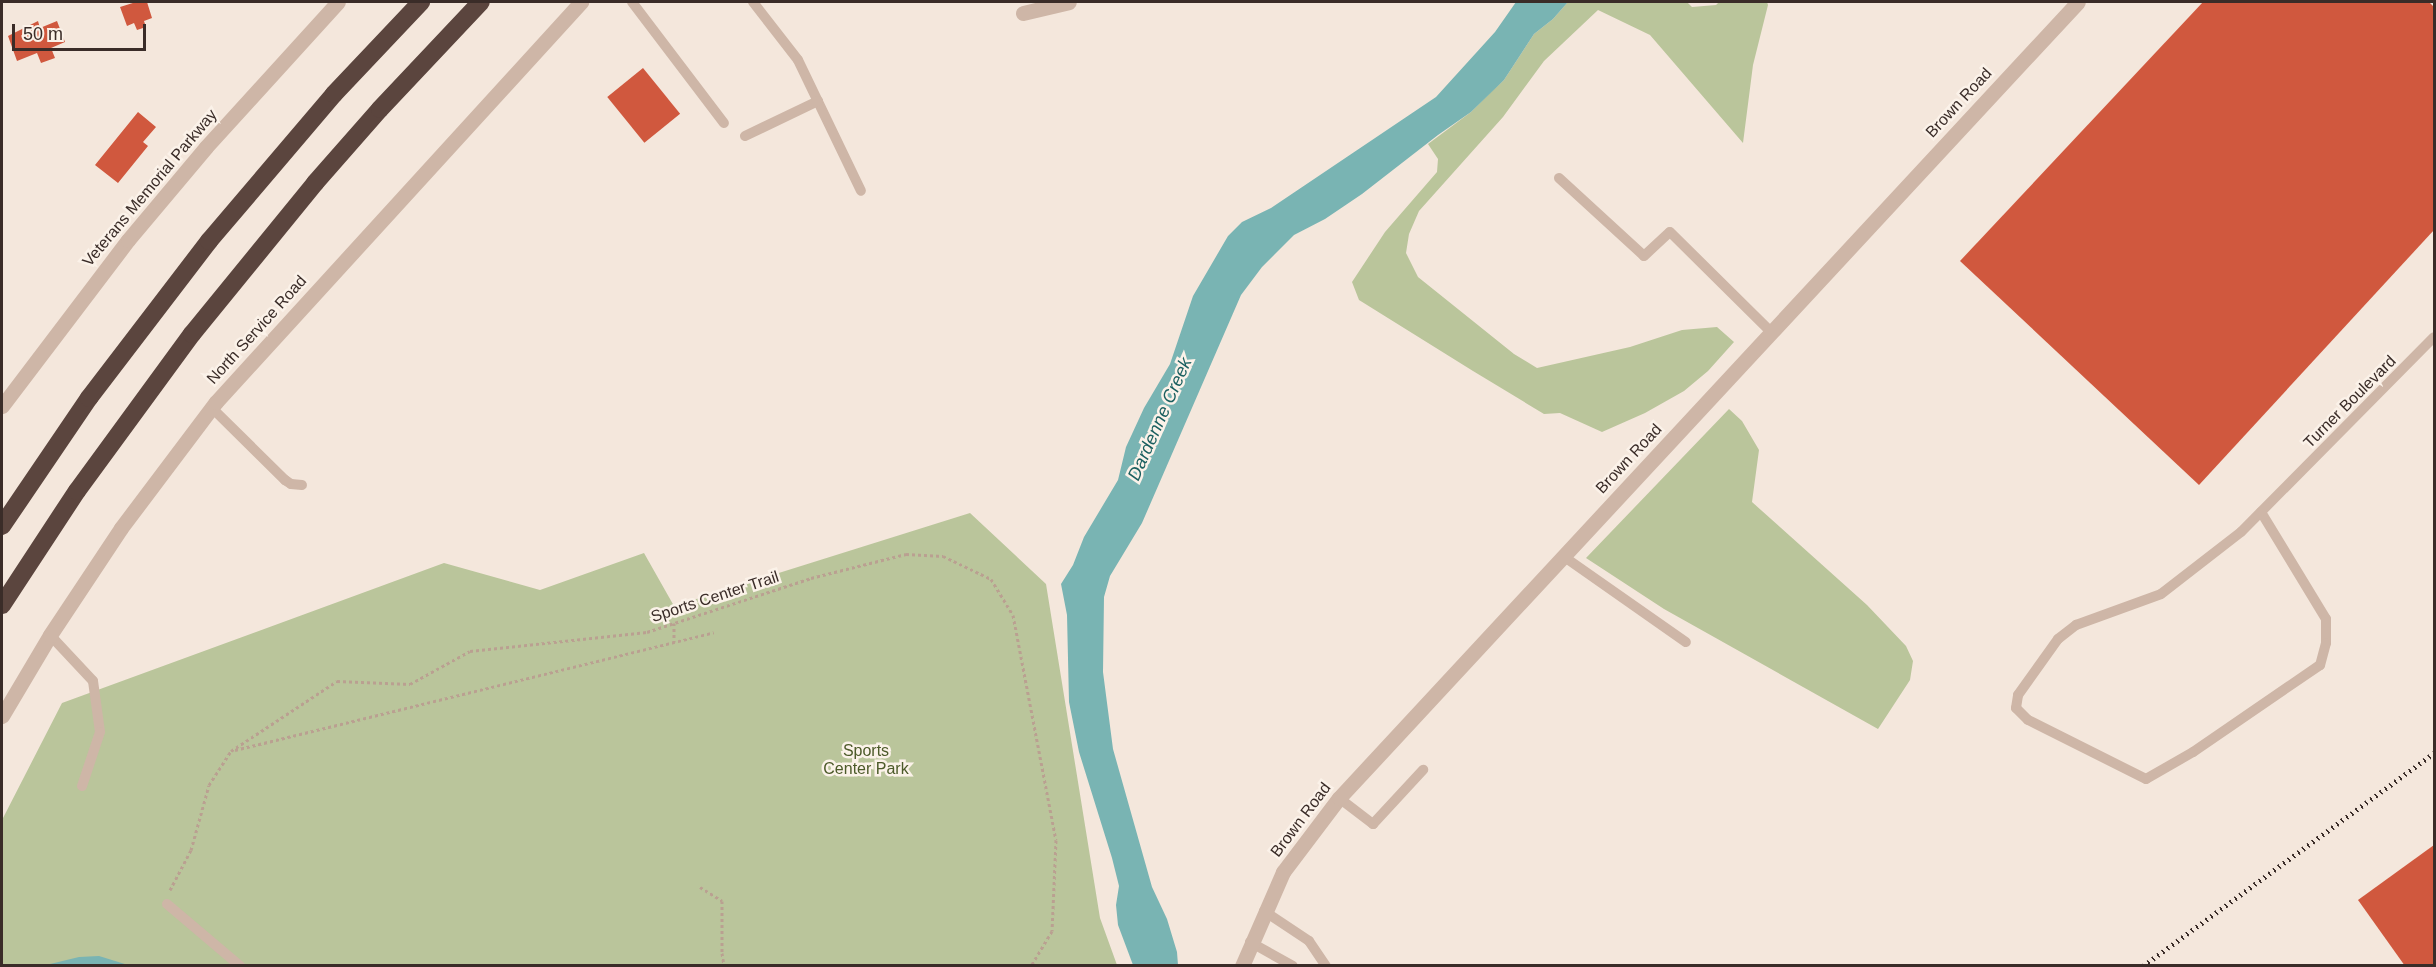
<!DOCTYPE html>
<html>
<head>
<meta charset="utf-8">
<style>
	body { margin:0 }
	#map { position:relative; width:2436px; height:967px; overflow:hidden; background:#f4e7dc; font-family:Helvetica,sans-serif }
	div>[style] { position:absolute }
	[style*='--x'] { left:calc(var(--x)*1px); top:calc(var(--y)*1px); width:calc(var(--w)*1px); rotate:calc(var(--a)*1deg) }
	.green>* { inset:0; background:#bac59b }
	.water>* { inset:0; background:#79b4b3 }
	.building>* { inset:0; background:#d0583e; transform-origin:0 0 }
	.path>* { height:3px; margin-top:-1.5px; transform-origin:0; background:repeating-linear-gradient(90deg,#baa091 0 3px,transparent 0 6px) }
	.service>* { height:10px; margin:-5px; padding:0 5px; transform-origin:5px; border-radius:5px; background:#ceb6a7 }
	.minor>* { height:15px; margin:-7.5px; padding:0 7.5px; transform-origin:7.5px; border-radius:7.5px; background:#ceb6a7 }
	.motorway>* { height:18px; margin:-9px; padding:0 9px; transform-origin:9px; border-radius:9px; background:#5b453e }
	.rail>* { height:4.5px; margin-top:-2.25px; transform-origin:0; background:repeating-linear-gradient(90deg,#3a2c28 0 1.5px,transparent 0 6px) }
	span { translate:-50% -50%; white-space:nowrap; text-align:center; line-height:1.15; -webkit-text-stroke:5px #fbf2e9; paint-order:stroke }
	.street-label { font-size:16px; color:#3a2c28 }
	.park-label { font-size:16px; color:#4c5a29 }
	.water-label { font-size:18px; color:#1a5f5f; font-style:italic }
	.frame { position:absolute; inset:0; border:3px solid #3a2c28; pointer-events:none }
	.scale { position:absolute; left:12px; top:24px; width:134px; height:27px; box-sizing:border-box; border:3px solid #3a2c28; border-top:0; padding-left:8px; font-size:18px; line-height:21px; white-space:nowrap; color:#3a2c28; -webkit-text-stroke:4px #fbf2e9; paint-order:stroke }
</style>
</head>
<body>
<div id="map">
	<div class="green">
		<div style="clip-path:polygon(1568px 2px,1687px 2px,1692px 7px,1716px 5px,1719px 2px,1767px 2px,1768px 5px,1753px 65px,1743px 143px,1650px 35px,1598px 10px,1544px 61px,1503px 117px,1419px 211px,1409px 234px,1406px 253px,1418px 277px,1514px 354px,1537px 368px,1630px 347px,1682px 330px,1717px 327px,1734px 342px,1708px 371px,1684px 391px,1645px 413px,1602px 432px,1560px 413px,1544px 414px,1473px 371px,1359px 300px,1352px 282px,1385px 232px,1437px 172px,1438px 159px,1428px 144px,1471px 112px,1491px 92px,1504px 80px,1534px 34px,1553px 19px)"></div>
		<div style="clip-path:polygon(1729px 409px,1742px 421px,1759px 450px,1752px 502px,1867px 605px,1906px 646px,1913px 661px,1910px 680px,1878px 729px,1664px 609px,1586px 558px)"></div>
		<div style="clip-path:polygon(970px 513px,1046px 584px,1100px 918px,1117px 965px,2px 965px,2px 820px,62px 703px,444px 563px,540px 590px,644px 553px,674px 606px)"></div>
	</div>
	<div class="water">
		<div style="clip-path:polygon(1516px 2px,1568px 2px,1553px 19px,1534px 34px,1504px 80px,1471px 112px,1438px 135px,1362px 194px,1325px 219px,1294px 235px,1262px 267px,1241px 295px,1142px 523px,1110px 576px,1104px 597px,1103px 672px,1113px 749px,1152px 887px,1167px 919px,1177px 952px,1178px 965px,1133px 965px,1118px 925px,1116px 905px,1119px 886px,1112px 858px,1079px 752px,1069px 702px,1067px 615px,1061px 584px,1073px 565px,1084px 537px,1118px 480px,1126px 447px,1144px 408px,1170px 364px,1193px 296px,1228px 236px,1242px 222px,1271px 208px,1436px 97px,1495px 32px)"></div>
		<div style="clip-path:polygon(99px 956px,128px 965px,46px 965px,79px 957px)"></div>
	</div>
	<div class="building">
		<div style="clip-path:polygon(136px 2px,147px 2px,152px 18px,144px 21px,146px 27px,137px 30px,134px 23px,127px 26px,120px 7px)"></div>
		<div style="clip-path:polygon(2203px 2px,2429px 2px,2434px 7px,2434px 230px,2199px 485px,1960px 261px)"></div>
		<div style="clip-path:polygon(38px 21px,40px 28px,57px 21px,65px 42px,51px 48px,55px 58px,41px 63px,37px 53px,17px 61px,8px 36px)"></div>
		<div style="left:643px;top:68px;width:59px;height:46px;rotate:51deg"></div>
		<div style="clip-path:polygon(138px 112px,156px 127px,143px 142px,148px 146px,118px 183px,95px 165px)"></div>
		<div style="clip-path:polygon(2434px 845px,2434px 966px,2405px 966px,2358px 900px)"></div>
	</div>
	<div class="path">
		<div style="--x:674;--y:623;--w:19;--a:90"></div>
		<div style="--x:235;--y:750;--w:493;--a:-13.8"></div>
		<div style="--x:700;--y:887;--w:26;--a:32"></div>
		<div style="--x:722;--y:901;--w:52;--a:90"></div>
		<div style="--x:722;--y:953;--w:13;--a:81"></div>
		<div style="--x:170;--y:890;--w:45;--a:-62.3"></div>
		<div style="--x:191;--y:850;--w:67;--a:-74.5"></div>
		<div style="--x:209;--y:785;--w:40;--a:-57.1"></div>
		<div style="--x:231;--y:751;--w:127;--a:-33.4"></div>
		<div style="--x:337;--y:681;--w:73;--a:2.4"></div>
		<div style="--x:410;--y:684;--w:68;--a:-28.8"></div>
		<div style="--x:470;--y:651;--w:178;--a:-6.1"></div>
		<div style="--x:647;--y:632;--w:173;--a:-18.2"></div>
		<div style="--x:811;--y:578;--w:98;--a:-14.2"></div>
		<div style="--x:906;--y:554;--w:37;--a:3"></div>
		<div style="--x:943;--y:556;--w:53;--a:25.6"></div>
		<div style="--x:991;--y:579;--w:42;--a:58.6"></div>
		<div style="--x:1013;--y:615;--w:229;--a:79.2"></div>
		<div style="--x:1056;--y:840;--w:91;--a:92.5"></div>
		<div style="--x:1052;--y:931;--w:41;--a:121"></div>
	</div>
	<div class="service">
		<div style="--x:632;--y:2;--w:152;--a:52.8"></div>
		<div style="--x:753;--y:2;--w:73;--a:52.2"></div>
		<div style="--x:798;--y:60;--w:145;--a:64.3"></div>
		<div style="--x:745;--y:136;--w:81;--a:-25.6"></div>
		<div style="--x:1559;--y:178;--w:115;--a:42.5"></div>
		<div style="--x:1644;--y:256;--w:35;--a:-43"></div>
		<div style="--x:1670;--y:232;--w:142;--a:44.7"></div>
		<div style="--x:212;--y:408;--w:103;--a:44.6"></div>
		<div style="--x:285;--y:480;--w:7;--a:34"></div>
		<div style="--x:291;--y:484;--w:11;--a:5"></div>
		<div style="--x:2261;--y:512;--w:125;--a:58.7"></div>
		<div style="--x:2326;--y:619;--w:24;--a:90"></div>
		<div style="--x:2326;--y:643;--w:23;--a:105"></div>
		<div style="--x:2320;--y:665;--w:154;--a:145.6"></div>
		<div style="--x:2193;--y:752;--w:54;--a:150.1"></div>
		<div style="--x:2146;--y:779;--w:132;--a:-153.4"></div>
		<div style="--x:2028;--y:720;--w:17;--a:-135"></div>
		<div style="--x:2016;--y:708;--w:13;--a:-81"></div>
		<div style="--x:2018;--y:695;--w:69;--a:-54.5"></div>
		<div style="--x:2058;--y:639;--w:23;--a:-38"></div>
		<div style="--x:2076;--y:625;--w:90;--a:-20"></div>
		<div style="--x:2161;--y:594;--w:101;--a:-37.8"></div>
		<div style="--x:2241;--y:532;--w:274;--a:-45.3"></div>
		<div style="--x:1563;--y:556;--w:150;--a:35"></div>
		<div style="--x:50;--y:635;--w:63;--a:46.9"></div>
		<div style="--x:93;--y:681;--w:51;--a:82.2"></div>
		<div style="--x:100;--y:732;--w:57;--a:108.4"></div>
		<div style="--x:1339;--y:798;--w:43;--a:37.4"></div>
		<div style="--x:1373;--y:824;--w:74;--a:-47.2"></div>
		<div style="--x:167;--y:904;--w:96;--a:40.3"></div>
		<div style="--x:1264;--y:911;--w:54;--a:33.7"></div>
		<div style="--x:1309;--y:941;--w:30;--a:56"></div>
		<div style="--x:1250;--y:942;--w:49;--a:29.2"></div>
	</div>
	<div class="minor">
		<div style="--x:1023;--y:13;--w:47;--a:-13.4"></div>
		<div style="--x:2;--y:406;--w:208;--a:-52.8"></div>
		<div style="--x:128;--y:240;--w:121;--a:-50"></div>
		<div style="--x:206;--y:147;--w:196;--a:-47.7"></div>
		<div style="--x:2;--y:716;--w:94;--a:-59.3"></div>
		<div style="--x:50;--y:635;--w:128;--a:-56.4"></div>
		<div style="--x:121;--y:528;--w:158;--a:-53"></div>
		<div style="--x:216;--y:402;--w:542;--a:-47.62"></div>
		<div style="--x:1242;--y:966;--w:103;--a:-66.4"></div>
		<div style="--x:1283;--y:872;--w:93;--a:-52.9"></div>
		<div style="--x:1339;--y:798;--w:1086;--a:-47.13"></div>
	</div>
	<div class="motorway">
		<div style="--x:2;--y:526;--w:155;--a:-55.8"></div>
		<div style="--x:89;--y:398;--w:198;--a:-52.6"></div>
		<div style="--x:209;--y:241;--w:193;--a:-49.6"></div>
		<div style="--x:334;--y:94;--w:127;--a:-46.6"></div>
		<div style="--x:2;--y:605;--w:136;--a:-56.7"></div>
		<div style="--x:77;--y:491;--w:195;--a:-53.8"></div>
		<div style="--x:192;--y:334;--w:195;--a:-50.8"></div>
		<div style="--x:315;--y:183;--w:98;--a:-48.7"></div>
		<div style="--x:380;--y:109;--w:147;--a:-46.7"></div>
	</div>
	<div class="rail">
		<div style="--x:2143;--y:966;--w:361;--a:-36.2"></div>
	</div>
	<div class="street-label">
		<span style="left:1959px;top:103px;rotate:-47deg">Brown Road</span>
		<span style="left:150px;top:188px;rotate:-50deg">Veterans Memorial Parkway</span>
		<span style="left:257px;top:330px;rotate:-48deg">North Service Road</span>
		<span style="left:2350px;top:402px;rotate:-45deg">Turner Boulevard</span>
		<span style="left:1629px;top:459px;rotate:-47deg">Brown Road</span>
		<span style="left:715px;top:597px;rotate:-18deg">Sports Center Trail</span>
		<span style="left:1301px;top:820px;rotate:-53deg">Brown Road</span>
	</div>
	<div class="park-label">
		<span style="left:866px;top:760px">Sports<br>Center Park</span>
	</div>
	<div class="water-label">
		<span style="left:1160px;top:419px;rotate:-66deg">Dardenne Creek</span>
	</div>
	<div class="frame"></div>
	<div class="scale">50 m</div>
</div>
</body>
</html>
